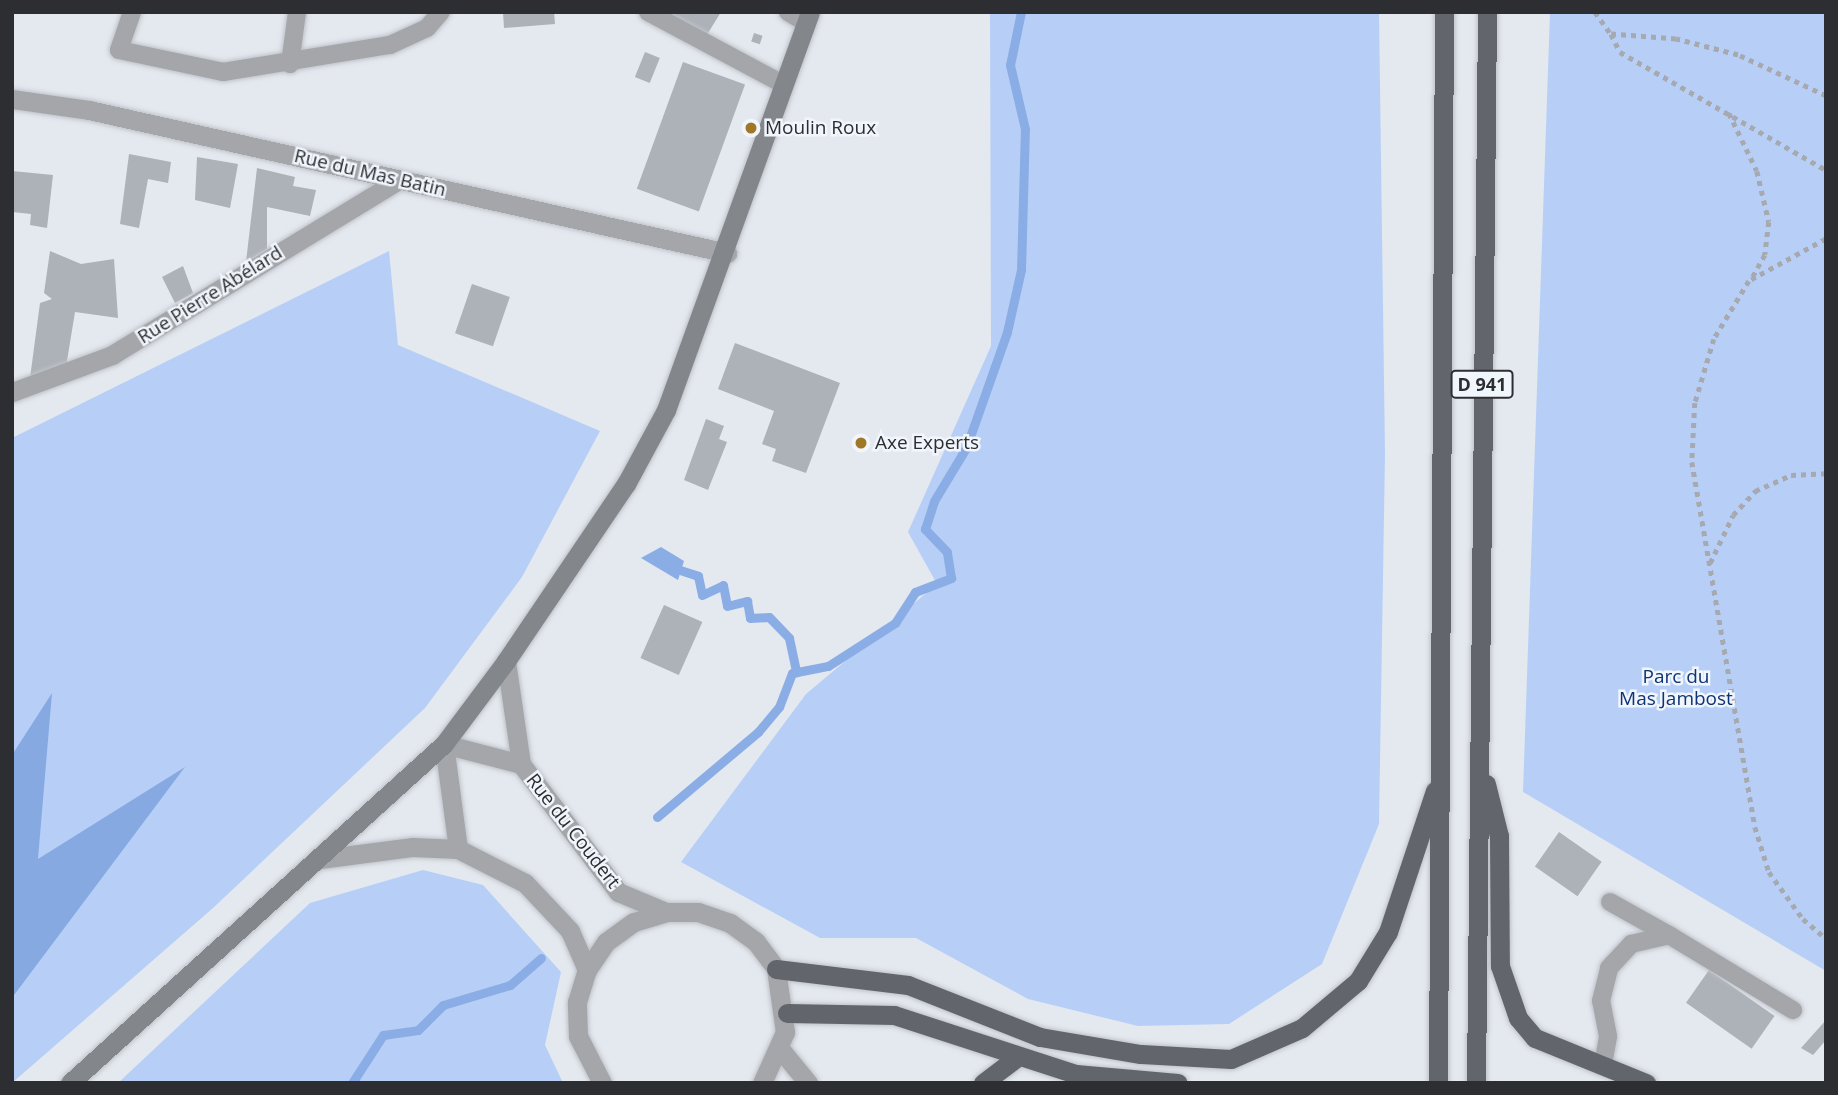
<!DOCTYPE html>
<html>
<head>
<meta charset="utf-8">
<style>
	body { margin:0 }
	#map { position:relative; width:1838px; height:1095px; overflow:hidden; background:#e4e8ef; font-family:"Open Sans",sans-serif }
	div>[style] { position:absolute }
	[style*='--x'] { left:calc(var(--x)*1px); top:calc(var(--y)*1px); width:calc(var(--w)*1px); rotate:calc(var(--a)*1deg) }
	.green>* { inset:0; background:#b7cff7 }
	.forest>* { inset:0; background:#87a9e2 }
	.water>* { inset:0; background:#8bade6 }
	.stream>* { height:9px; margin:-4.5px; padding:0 4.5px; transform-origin:4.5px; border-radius:4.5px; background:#8bade6 }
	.building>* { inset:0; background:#adb1b8; transform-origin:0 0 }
	.path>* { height:4.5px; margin-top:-2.25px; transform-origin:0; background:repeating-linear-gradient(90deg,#a6a9af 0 5px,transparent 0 10px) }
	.roads { filter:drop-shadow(0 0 2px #bfc3c9) drop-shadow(0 0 2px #bfc3c9) }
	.service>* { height:18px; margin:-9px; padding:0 9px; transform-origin:9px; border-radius:9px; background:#a4a6a9 }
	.minor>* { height:19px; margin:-9.5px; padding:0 9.5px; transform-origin:9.5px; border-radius:9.5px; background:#a4a6a9 }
	.tertiary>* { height:19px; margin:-9.5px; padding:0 9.5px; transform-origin:9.5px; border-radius:9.5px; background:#a4a6a9 }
	.secondary>* { height:19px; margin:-9.5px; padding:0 9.5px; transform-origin:9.5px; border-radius:9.5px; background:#83868a }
	.trunk>* { height:19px; margin:-9.5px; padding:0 9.5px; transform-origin:9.5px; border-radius:9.5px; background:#62666c }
	.dots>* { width:19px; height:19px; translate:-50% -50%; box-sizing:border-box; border:4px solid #f1f5fc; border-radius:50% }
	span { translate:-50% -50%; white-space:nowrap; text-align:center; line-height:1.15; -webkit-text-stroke:5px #f1f5fc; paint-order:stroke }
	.shield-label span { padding:2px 5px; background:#f1f5fc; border:2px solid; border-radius:5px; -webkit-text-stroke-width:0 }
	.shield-label { font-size:18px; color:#2d2e31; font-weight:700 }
	.poi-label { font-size:19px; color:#2d2e31 }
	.left { translate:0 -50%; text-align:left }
	.street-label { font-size:19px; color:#2d2e31 }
	.park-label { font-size:19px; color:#0e3476 }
	.frame { position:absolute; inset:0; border:14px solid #2d2e31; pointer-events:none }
</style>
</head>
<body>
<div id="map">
	<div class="green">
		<div style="clip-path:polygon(990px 12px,1379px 12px,1385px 454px,1379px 824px,1322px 964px,1229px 1024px,1138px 1026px,1028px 999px,916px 938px,820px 938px,681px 862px,806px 694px,937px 584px,908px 532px,991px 346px)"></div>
		<div style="clip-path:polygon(1550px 12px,1826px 12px,1826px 971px,1523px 792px)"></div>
		<div style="clip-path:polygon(389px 251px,398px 345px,600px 431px,522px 577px,425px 708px,213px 908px,12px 1083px,12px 998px,183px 769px,38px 860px,12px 755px,12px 438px)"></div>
		<div style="clip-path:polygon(423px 870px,483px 885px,561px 972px,545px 1045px,563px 1083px,118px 1083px,310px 903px)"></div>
	</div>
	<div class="forest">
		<div style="clip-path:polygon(52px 693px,38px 859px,185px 767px,12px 998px,12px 755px)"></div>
	</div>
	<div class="water">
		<div style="clip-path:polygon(661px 547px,684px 561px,678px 580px,641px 558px)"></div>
	</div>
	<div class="stream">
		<div style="--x:680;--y:570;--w:19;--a:18"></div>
		<div style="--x:698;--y:576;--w:19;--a:78"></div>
		<div style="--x:702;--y:595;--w:23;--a:-25"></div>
		<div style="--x:723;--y:585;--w:21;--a:79"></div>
		<div style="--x:727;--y:606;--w:21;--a:-14"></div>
		<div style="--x:747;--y:601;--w:17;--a:80"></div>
		<div style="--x:750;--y:618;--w:19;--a:-3"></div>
		<div style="--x:769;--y:617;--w:29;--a:46"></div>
		<div style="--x:789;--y:638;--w:35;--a:78"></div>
		<div style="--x:657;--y:817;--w:132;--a:-40.1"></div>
		<div style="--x:758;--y:732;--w:33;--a:-50"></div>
		<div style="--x:779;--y:707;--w:36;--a:-69"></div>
		<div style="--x:792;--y:673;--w:37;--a:-11"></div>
		<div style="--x:828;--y:666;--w:80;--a:-32.7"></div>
		<div style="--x:895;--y:623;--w:37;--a:-57"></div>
		<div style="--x:915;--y:592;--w:39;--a:-21"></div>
		<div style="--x:951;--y:578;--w:26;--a:-99"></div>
		<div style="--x:947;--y:552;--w:32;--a:-134"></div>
		<div style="--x:925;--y:529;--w:29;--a:-72"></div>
		<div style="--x:934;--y:501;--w:62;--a:-58.9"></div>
		<div style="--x:966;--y:448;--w:123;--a:-70.5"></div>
		<div style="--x:1007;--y:332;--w:64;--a:-77.3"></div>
		<div style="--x:1021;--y:270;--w:141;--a:-88.4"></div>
		<div style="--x:1025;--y:129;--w:66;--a:-103.2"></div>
		<div style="--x:1010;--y:65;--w:54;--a:-78.3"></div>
		<div style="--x:352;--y:1083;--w:57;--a:-57.1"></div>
		<div style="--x:383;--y:1035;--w:35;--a:-8"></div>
		<div style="--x:418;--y:1030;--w:35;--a:-45"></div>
		<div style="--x:443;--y:1005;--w:70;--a:-16.6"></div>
		<div style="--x:510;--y:985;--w:41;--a:-41.1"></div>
	</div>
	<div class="building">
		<div style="clip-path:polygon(503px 12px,554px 12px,555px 24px,504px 28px)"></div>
		<div style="clip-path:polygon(662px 12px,721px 12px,705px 38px)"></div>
		<div style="left:754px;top:33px;width:9px;height:9px;rotate:18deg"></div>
		<div style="left:645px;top:52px;width:16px;height:27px;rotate:22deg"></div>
		<div style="left:683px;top:62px;width:66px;height:135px;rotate:20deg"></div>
		<div style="clip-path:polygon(129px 154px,171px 162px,168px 183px,148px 179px,139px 228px,120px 224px)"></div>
		<div style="clip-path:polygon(197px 157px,238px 164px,230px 208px,195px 200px)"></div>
		<div style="clip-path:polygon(257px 168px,295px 177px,293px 186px,316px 190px,310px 216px,267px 207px,267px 249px,246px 262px)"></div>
		<div style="clip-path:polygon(12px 171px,53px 175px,47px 228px,30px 225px,31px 214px,12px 212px)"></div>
		<div style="clip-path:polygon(50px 251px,81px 264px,114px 259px,118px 318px,75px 312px,66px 367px,30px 378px,40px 303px,52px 299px,44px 293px)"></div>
		<div style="clip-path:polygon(183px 266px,193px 293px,175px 303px,162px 277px)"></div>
		<div style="left:472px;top:284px;width:40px;height:52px;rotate:19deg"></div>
		<div style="clip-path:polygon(735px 343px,840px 383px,806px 473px,772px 461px,776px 449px,762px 444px,774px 411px,718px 389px)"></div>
		<div style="clip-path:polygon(706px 419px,724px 426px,719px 439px,727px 442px,708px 490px,684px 480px)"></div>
		<div style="left:664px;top:605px;width:42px;height:58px;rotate:24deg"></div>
		<div style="left:1559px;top:832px;width:52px;height:42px;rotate:35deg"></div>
		<div style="left:1709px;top:970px;width:80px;height:40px;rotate:35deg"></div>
		<div style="clip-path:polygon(1826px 1020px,1826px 1040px,1813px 1055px,1801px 1048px)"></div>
	</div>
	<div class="path">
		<div style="--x:1595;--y:12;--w:27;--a:54"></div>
		<div style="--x:1826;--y:96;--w:97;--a:-155"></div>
		<div style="--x:1738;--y:55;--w:64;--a:-165.5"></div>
		<div style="--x:1676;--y:39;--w:65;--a:-175.6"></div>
		<div style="--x:1611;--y:34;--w:20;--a:63"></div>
		<div style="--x:1620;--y:52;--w:237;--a:29.8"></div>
		<div style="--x:1729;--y:113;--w:64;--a:64.2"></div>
		<div style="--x:1757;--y:171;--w:52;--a:76.8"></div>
		<div style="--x:1769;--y:222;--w:33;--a:97"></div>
		<div style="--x:1765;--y:255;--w:26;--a:119"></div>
		<div style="--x:1826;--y:239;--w:88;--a:151.4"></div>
		<div style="--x:1749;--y:281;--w:68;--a:121.1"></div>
		<div style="--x:1714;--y:339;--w:67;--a:106.5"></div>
		<div style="--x:1695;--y:403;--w:59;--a:92.9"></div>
		<div style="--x:1692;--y:462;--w:370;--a:80.2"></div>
		<div style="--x:1755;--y:827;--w:47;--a:72.7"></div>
		<div style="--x:1769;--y:872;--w:58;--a:54.1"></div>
		<div style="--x:1803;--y:919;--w:30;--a:40"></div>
		<div style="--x:1710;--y:563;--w:53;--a:-64.4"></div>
		<div style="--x:1733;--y:515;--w:33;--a:-47"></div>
		<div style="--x:1755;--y:491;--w:39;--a:-24"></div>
		<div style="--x:1791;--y:475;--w:35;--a:-3"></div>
	</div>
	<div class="roads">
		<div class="service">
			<div style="--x:132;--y:12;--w:40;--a:108.9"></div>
			<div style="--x:119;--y:50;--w:106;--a:11.9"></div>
			<div style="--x:223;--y:72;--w:169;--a:-9.2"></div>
			<div style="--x:390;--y:45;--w:41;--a:-24.7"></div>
			<div style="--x:427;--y:28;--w:21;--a:-49"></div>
			<div style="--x:648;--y:12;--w:153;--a:28.1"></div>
			<div style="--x:788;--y:12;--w:21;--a:31"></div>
			<div style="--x:290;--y:64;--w:52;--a:-82.3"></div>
			<div style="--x:1610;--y:902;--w:68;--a:29.2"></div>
			<div style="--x:1603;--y:1065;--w:29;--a:-80"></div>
			<div style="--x:1608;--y:1036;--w:36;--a:-101"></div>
			<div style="--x:1601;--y:1001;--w:34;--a:-76"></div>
			<div style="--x:1609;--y:968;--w:33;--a:-47"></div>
			<div style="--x:1631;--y:944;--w:39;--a:-13"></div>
			<div style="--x:1669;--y:935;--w:145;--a:31.2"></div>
		</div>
		<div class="minor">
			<div style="--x:12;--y:392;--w:107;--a:-20.3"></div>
			<div style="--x:112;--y:355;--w:336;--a:-31.4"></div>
		</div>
		<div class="tertiary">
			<div style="--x:12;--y:99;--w:78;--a:8.1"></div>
			<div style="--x:89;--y:110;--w:654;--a:12.63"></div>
			<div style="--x:506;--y:661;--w:104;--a:81.7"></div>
			<div style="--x:521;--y:764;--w:161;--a:52.8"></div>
			<div style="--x:618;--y:892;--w:52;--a:22.6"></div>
			<div style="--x:458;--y:849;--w:106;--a:-97.6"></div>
			<div style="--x:444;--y:744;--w:80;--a:14.6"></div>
			<div style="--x:320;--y:859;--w:94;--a:-7.4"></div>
			<div style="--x:413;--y:847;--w:45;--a:2.5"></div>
			<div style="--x:458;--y:849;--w:75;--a:26.9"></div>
			<div style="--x:525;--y:883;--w:66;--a:46.8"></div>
			<div style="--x:570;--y:931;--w:43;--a:66.4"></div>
			<div style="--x:781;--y:1050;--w:43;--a:50.7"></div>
			<div style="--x:602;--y:1083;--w:53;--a:-117.1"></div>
			<div style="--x:578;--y:1036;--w:34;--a:-92"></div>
			<div style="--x:577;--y:1002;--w:34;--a:-73"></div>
			<div style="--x:587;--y:970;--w:34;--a:-56"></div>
			<div style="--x:606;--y:942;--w:34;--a:-36"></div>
			<div style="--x:634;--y:922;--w:34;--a:-17"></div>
			<div style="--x:666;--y:912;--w:32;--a:0"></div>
			<div style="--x:698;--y:912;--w:34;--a:19"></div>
			<div style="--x:730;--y:923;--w:32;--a:36"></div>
			<div style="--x:756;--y:942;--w:34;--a:53"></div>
			<div style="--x:776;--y:969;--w:64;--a:81.9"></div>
			<div style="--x:785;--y:1032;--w:56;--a:114.3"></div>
		</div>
		<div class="secondary">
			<div style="--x:70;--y:1083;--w:505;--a:-42.19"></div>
			<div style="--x:444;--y:744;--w:104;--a:-53.2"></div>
			<div style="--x:506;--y:661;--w:214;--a:-55.9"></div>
			<div style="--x:626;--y:484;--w:84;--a:-61.6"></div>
			<div style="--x:666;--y:410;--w:423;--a:-70.1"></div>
		</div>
		<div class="trunk">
			<div style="--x:1486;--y:784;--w:54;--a:76"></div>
			<div style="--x:1499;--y:836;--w:130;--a:89.6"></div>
			<div style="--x:1500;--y:966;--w:55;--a:70.9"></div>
			<div style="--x:1518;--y:1018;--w:26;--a:50"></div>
			<div style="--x:1535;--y:1038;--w:120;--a:22.1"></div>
			<div style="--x:776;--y:969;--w:133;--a:6.9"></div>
			<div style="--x:908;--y:985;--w:142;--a:21.5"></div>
			<div style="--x:1040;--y:1037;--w:102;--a:9.6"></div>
			<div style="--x:1141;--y:1054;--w:90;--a:3.2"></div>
			<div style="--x:1231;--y:1059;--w:77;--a:-23.6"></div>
			<div style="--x:1302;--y:1028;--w:73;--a:-40"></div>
			<div style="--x:1358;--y:981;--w:57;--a:-58.5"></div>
			<div style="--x:1388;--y:932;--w:149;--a:-71.6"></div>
			<div style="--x:787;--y:1013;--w:107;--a:1.1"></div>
			<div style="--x:894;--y:1015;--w:191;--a:18"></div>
			<div style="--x:1076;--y:1074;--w:102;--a:5"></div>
			<div style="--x:983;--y:1083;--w:40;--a:-37"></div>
			<div style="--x:1438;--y:1083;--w:1071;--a:-89.68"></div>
			<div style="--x:1476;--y:1083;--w:1071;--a:-89.41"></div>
		</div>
	</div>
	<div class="dots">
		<div style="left:751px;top:128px;background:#a07726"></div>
		<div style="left:861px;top:443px;background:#a07726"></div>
	</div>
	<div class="shield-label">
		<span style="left:1482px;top:384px">D 941</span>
	</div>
	<div class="poi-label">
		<span class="left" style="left:765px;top:128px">Moulin Roux</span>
		<span class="left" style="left:875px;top:443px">Axe Experts</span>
	</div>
	<div class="street-label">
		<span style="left:370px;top:173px;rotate:13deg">Rue du Mas Batin</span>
		<span style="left:210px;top:295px;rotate:-32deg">Rue Pierre Abélard</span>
		<span style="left:573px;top:831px;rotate:52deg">Rue du Coudert</span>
	</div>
	<div class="park-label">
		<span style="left:1676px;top:688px">Parc du<br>Mas Jambost</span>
	</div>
	<div class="frame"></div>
</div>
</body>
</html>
